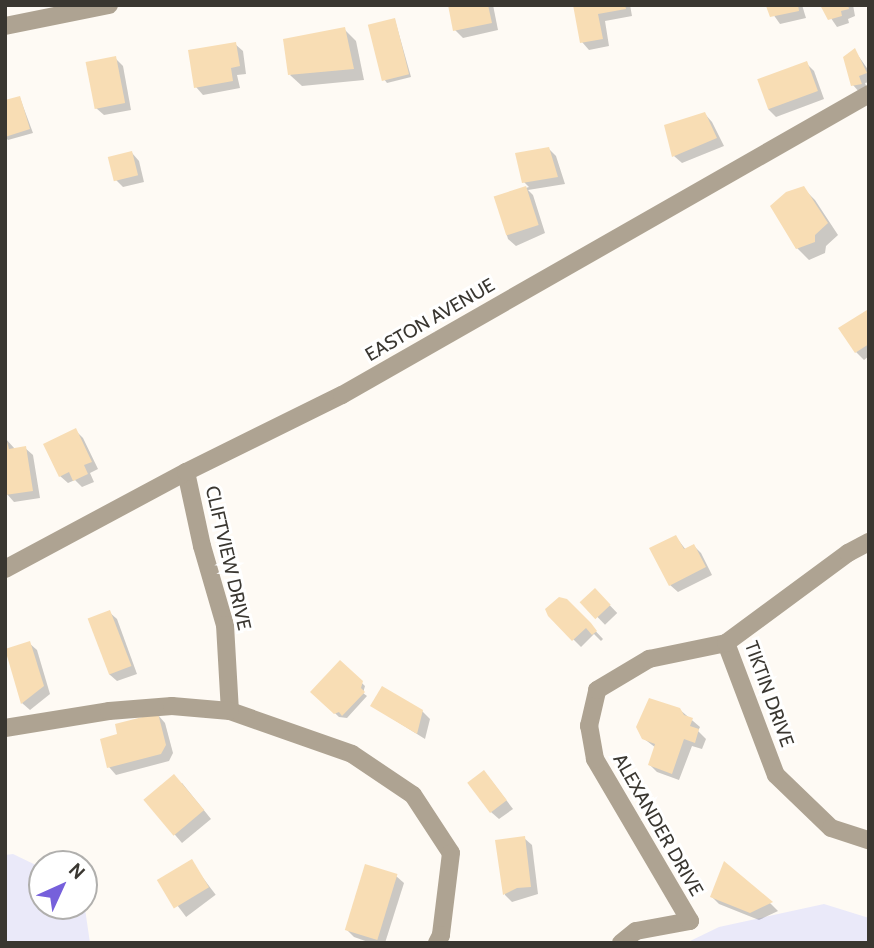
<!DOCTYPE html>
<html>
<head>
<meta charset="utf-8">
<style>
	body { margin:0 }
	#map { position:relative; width:874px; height:948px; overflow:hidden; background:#fefaf4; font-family:Cabin,sans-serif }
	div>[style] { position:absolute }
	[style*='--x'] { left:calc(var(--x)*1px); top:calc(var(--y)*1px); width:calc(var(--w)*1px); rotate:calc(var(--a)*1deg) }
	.green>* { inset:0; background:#eae9f9 }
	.shadow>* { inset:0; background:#0003; transform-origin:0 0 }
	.building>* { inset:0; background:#f8ddb4; transform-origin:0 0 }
	.minor>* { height:18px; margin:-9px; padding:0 9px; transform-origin:9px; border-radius:9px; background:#aea392 }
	span { translate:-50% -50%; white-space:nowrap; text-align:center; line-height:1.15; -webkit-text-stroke:6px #fff; paint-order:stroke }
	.street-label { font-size:19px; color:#3a3731 }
	.frame { position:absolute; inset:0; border:7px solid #3a3731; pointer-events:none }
	.north { position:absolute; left:28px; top:850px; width:70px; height:70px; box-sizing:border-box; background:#fff; border:2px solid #b0afad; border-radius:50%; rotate:45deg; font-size:19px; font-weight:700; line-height:28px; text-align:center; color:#3a3731 }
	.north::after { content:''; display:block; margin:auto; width:24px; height:32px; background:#7660db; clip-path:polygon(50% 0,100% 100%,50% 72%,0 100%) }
</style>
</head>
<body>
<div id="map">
	<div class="green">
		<div style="clip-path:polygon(13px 854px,42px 868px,42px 906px,84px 906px,84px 902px,90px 943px,5px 943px,5px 855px)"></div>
		<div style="clip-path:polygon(824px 904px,869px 918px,869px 943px,686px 943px,719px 927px)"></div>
	</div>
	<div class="shadow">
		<div style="clip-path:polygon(450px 5px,493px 5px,498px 30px,463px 38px,455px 30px)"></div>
		<div style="clip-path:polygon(575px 5px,630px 5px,632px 16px,605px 21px,609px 46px,589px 50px,582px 42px)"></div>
		<div style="clip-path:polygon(774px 5px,802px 5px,806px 18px,780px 24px,768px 7px)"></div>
		<div style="clip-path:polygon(822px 5px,853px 5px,855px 16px,848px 19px,849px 23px,837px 27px)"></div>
		<div style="clip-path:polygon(395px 20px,411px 77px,387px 83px,384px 79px)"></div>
		<div style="clip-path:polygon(344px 29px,356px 41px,364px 80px,302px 86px,290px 75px)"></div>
		<div style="clip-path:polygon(235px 44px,243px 51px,246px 74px,237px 75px,240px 88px,203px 95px,196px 87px)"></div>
		<div style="clip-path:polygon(855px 51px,869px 71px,869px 82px,865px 83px,868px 91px,860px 93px,853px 85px)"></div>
		<div style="clip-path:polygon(115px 58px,123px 66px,131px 110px,104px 115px,96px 108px)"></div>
		<div style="clip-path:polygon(806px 63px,814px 71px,824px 99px,776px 117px,768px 109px)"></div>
		<div style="clip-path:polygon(20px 98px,33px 133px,8px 140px,5px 137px,5px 102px)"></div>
		<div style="clip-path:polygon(705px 114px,712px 122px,724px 146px,682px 163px,674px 156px)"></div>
		<div style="clip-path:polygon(548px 148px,556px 156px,565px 184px,528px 190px,533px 195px,545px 233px,516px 246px,508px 239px,496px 197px,529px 187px,524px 182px)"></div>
		<div style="clip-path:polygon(132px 153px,139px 161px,144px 182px,123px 187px,116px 180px)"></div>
		<div style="clip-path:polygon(803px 188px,815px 200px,838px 235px,826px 246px,825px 253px,809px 260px,797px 248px)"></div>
		<div style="clip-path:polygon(866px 312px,869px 356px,864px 360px,856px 352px)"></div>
		<div style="clip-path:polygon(75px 430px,83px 438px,98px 469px,90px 473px,94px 482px,82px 487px,75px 480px,68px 483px,60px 476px)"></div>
		<div style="clip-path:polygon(5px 438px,15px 449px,25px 448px,33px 455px,40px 498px,14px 502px,7px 494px)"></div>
		<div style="clip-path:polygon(676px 537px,686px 550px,694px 546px,701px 553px,712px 575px,678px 592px,670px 585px)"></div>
		<div style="left:595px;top:590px;width:32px;height:17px;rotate:46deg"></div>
		<div style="clip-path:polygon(575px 609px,603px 639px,601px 641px,594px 634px,581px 647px,549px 615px)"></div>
		<div style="clip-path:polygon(109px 612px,117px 619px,137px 674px,117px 681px,109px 674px)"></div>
		<div style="clip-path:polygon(29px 643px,37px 650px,50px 694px,30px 710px,22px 703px)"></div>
		<div style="clip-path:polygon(340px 663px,365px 686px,363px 693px,367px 696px,347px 718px,339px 717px,313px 692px)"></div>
		<div style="clip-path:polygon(372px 706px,422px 711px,430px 719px,425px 739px)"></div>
		<div style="clip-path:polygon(679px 709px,700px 727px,698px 731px,706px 739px,702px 749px,692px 746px,679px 780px,657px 772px,650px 765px,656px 748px,643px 738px)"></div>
		<div style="clip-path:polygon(158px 715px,165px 723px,173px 753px,169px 761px,116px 775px,109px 767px,120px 735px)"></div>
		<div style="clip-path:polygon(491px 780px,513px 809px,499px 819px,491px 812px)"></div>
		<div style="clip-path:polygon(182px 783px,211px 819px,182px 843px,145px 800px)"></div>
		<div style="clip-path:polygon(524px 838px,532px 845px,538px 894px,512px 902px,505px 895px,497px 841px)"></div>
		<div style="left:191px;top:862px;width:41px;height:37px;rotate:53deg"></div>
		<div style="clip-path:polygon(724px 864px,771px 904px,778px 911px,759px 920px,719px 904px,712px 897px)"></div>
		<div style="clip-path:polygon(396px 876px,404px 883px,385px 943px,371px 943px,354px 937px,346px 929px)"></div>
	</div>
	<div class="building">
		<div style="clip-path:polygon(448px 5px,488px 5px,492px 23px,453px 31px)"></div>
		<div style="clip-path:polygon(573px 5px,625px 5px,626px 9px,598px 14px,603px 39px,580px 43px)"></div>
		<div style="clip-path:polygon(798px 5px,799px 11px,770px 17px,766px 6px)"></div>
		<div style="clip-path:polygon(820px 5px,848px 5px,849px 9px,841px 11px,842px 16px,828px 20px)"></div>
		<div style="left:395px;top:18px;width:58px;height:28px;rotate:76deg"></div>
		<div style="clip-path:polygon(345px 27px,354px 69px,288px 75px,283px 39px)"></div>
		<div style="clip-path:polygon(236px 42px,240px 66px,231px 68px,233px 81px,194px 88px,188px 50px)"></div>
		<div style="clip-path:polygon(855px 48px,867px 73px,859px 76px,862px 84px,851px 86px,843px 57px)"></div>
		<div style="left:116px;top:56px;width:48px;height:31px;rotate:79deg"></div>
		<div style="left:807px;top:61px;width:32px;height:53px;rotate:70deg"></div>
		<div style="clip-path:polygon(20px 96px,30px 129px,5px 137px,5px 100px)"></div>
		<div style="clip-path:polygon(705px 112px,717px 138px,672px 157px,664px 125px)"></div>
		<div style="clip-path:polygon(549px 147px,558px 177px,522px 183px,515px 153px)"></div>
		<div style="left:132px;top:151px;width:25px;height:25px;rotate:76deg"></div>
		<div style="left:526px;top:186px;width:41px;height:34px;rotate:72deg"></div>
		<div style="clip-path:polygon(804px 186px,828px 223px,815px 235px,815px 242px,796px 249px,770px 206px,786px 192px)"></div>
		<div style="clip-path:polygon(867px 310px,869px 344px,855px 353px,838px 328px)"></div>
		<div style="clip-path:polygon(76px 428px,92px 462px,84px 465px,88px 474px,73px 481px,69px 472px,59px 477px,43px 444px)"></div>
		<div style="clip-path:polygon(5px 434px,9px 449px,26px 446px,33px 491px,5px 495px)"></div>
		<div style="clip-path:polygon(676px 535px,684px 549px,694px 544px,706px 567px,669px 586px,649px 548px)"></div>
		<div style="left:595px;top:588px;width:23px;height:21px;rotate:47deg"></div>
		<div style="clip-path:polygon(559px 597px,567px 599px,591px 623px,597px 631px,592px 635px,586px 628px,572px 641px,548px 616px,545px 609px)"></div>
		<div style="left:110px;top:610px;width:60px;height:24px;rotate:69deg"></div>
		<div style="clip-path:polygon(30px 641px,44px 686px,21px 704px,5px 649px)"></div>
		<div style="clip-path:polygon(340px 660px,363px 681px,361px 688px,365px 692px,342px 716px,339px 712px,334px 714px,310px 692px)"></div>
		<div style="clip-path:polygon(382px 686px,423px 710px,417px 734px,370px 706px)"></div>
		<div style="clip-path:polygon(649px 698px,680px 708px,684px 715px,693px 718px,690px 726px,699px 729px,695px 743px,684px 739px,672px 774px,648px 765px,655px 744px,642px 739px,636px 727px)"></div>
		<div style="clip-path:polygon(158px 713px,166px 745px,161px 754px,107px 768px,100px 739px,117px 734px,115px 724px)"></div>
		<div style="left:484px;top:770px;width:38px;height:21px;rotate:53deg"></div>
		<div style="left:174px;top:774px;width:47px;height:40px;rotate:50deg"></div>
		<div style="clip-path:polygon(525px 836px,531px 887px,517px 888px,503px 895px,495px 840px)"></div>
		<div style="left:192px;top:859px;width:33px;height:41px;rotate:59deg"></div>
		<div style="clip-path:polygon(724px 861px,773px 902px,750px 913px,710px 897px)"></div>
		<div style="left:365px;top:864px;width:34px;height:69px;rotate:17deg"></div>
	</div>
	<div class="minor">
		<div style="--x:5;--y:26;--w:106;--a:-11.4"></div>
		<div style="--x:186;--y:472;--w:76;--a:77.8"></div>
		<div style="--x:202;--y:546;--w:82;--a:73.8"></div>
		<div style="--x:225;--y:625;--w:86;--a:86.7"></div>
		<div style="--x:230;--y:711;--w:129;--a:19.4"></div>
		<div style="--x:352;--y:754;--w:73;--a:33.9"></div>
		<div style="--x:413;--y:795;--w:69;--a:56.8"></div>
		<div style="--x:451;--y:853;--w:83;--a:97"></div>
		<div style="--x:441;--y:935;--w:9;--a:117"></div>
		<div style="--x:5;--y:569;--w:205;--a:-28.2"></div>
		<div style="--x:186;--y:472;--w:174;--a:-26.3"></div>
		<div style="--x:342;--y:395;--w:607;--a:-29.73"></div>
		<div style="--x:726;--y:643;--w:141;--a:69.3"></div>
		<div style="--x:776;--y:775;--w:76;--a:43.9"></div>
		<div style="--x:831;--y:828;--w:40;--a:18"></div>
		<div style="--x:5;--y:728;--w:105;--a:-9.3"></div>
		<div style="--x:109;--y:711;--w:63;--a:-4.5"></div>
		<div style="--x:172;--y:706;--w:58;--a:4.9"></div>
		<div style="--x:621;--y:943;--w:19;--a:-39"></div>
		<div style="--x:636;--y:931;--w:55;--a:-10.5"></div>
		<div style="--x:690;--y:921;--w:188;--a:-120.4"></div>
		<div style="--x:595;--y:759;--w:34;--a:-100"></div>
		<div style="--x:589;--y:726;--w:37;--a:-77"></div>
		<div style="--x:597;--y:690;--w:61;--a:-30.8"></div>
		<div style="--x:649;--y:659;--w:79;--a:-11.7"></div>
		<div style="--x:726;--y:643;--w:152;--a:-36.4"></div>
		<div style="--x:848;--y:553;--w:24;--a:-28"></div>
	</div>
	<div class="street-label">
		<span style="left:430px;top:320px;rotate:-30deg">EASTON AVENUE</span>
		<span style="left:228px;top:558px;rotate:77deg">CLIFTVIEW DRIVE</span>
		<span style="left:769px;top:694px;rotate:70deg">TIKTIN DRIVE</span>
		<span style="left:658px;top:825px;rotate:60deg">ALEXANDER DRIVE</span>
	</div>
	<div class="frame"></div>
	<div class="north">N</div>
</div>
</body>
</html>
